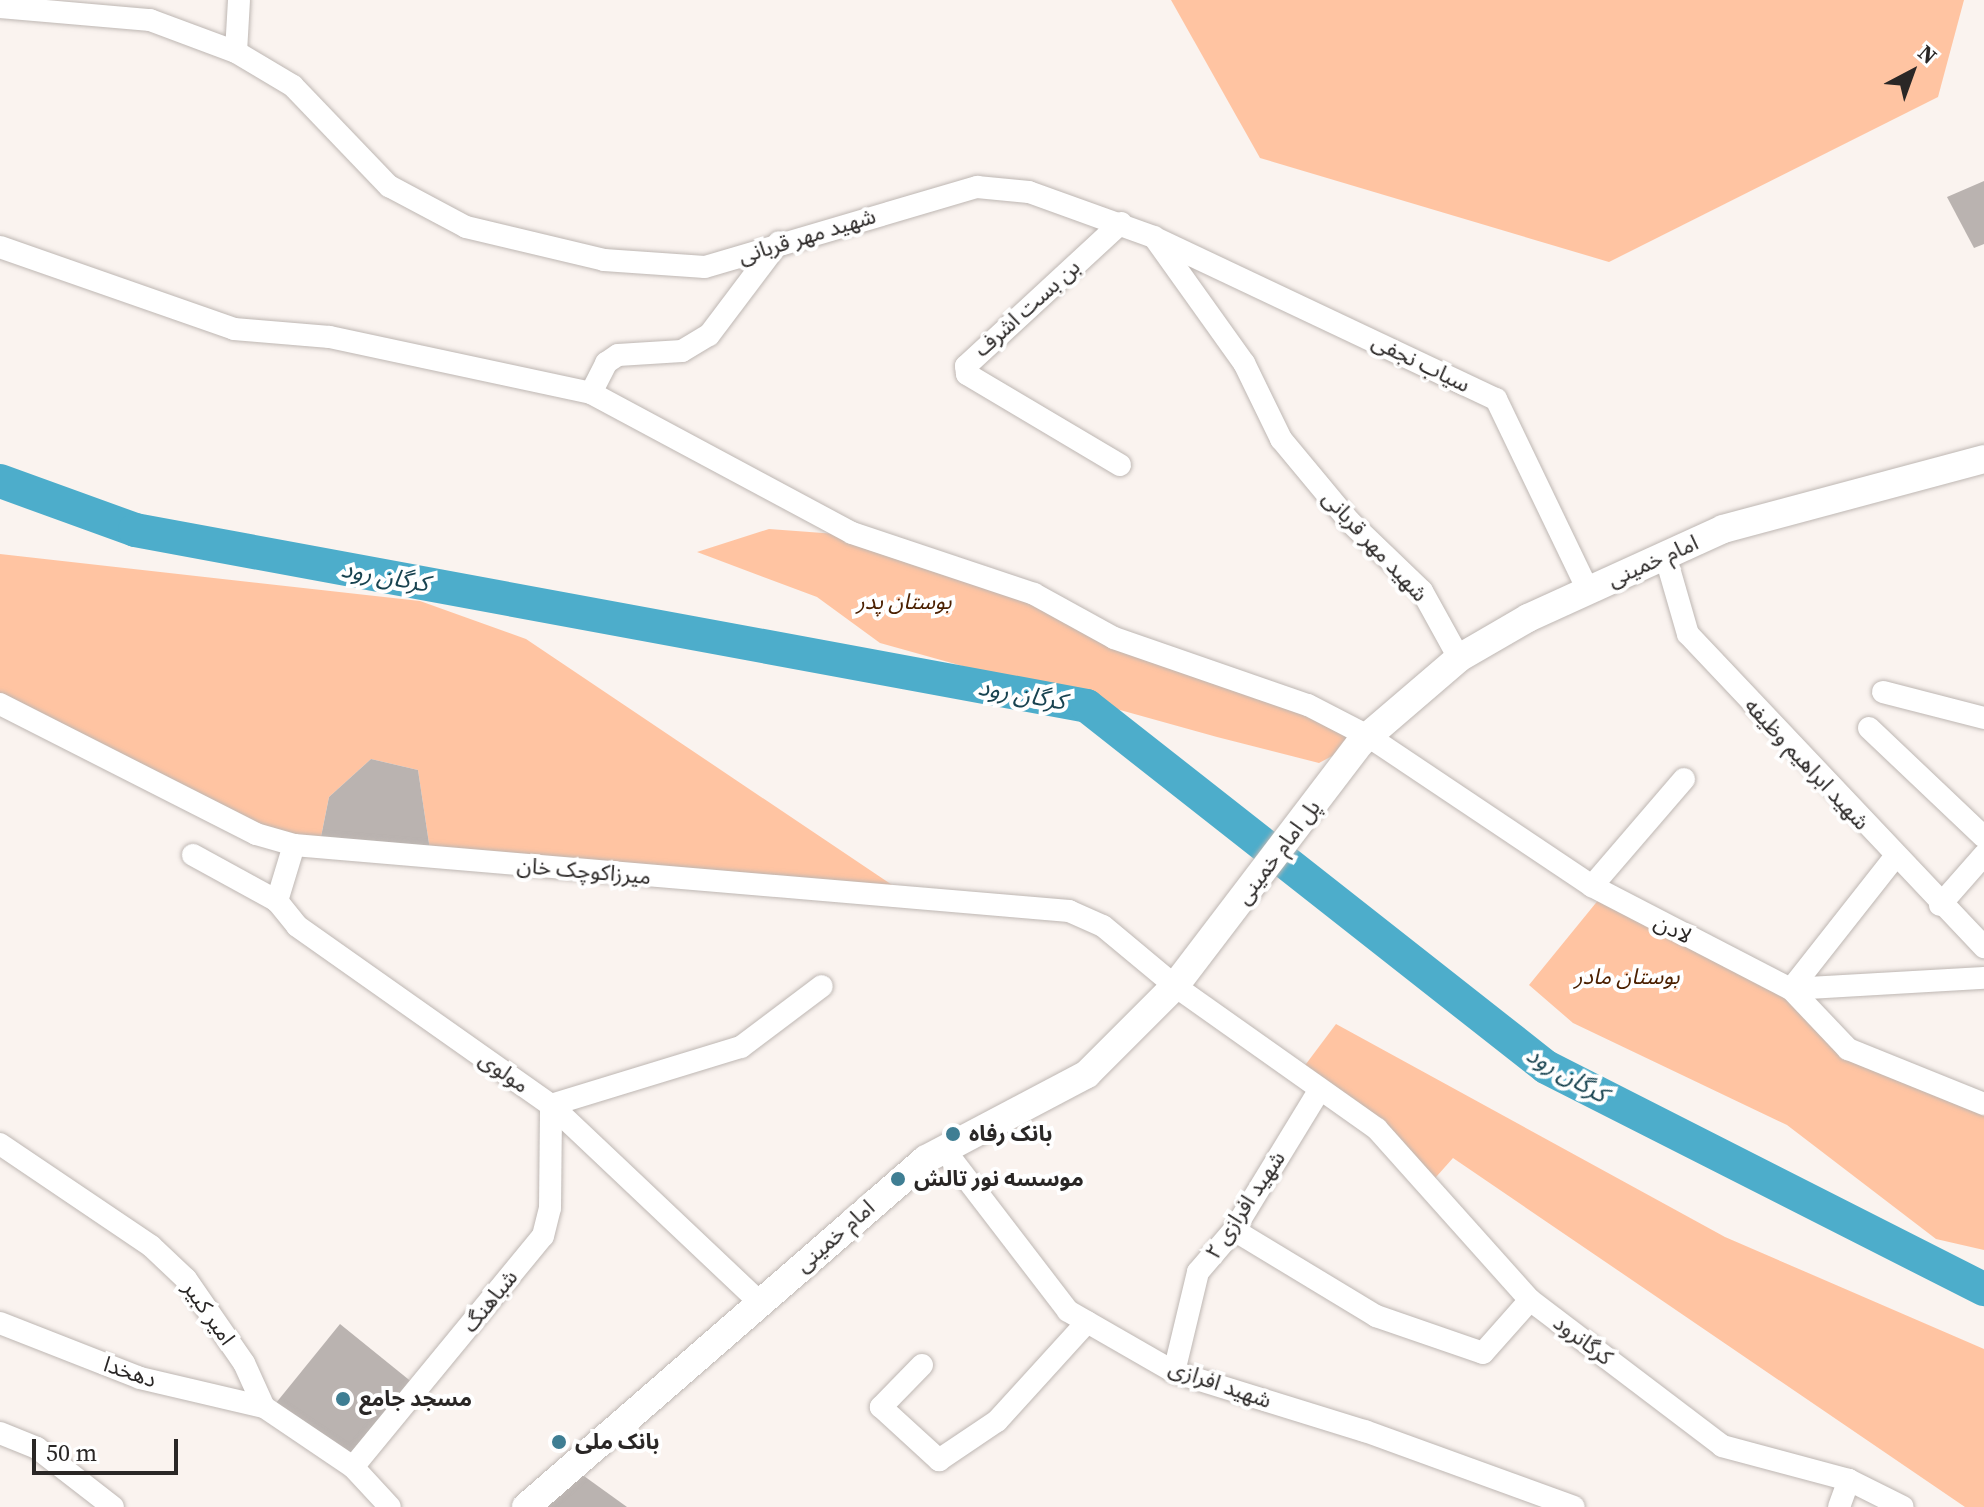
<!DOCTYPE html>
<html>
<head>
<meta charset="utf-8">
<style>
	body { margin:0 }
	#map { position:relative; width:1984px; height:1507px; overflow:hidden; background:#faf3ef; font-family:"Source Serif 4","Noto Sans Arabic",serif }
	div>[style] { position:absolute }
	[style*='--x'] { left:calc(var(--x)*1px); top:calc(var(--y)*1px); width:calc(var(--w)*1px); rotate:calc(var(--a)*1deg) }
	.green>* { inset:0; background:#ffc4a2 }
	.river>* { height:34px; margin:-17px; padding:0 17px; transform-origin:17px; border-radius:17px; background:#4dadcb }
	.building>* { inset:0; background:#bab3b0; transform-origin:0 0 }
	.roads { filter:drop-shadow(0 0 2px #beb7b3) drop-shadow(0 0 2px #beb7b3) }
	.minor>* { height:22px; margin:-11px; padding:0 11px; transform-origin:11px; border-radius:11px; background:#fff }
	.major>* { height:28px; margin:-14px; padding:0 14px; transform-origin:14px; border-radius:14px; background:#fff }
	.dots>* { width:22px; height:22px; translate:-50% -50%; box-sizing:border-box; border:4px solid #fff; border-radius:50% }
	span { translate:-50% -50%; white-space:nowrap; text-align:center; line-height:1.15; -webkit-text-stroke:8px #fff; paint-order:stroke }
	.street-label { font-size:22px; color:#2a2726 }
	.park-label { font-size:22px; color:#4b2001; font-style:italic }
	.poi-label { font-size:22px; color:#2a2726; font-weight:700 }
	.left { translate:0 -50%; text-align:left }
	.water-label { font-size:24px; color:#184350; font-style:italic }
	.north { position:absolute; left:1872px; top:32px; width:80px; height:80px; -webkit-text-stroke:6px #fff; paint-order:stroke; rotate:41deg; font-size:22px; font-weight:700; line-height:32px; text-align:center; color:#2a2726 }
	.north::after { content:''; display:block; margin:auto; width:28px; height:36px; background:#2a2726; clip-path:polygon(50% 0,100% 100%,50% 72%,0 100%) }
	.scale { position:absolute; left:32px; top:1439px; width:146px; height:36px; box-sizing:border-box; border:4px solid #2a2726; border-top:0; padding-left:10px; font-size:24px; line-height:28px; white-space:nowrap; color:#2a2726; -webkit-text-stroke:6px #fff; paint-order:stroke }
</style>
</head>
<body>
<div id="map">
	<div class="green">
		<div style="clip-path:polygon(1171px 0,1964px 0,1938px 97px,1609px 262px,1260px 158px)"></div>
		<div style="clip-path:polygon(769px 529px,850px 535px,1034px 595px,1368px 737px,1319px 763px,1217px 737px,880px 643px,817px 597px,697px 552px)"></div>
		<div style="clip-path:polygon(0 554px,420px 601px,526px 639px,910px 897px,431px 857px,418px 770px,371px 759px,329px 797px,319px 847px,294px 845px,0 703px)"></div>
		<div style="clip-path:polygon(1604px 893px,1791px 989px,1848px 1050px,1984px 1104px,1984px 1250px,1936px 1239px,1787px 1125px,1573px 1023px,1529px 985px)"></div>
		<div style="clip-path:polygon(1336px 1024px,1725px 1237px,1984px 1349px,1984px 1507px,1965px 1507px,1453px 1158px,1428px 1186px,1300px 1072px)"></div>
	</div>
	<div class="river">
		<div style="--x:0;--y:481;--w:144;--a:19.9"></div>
		<div style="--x:135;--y:530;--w:968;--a:10.47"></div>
		<div style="--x:1087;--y:706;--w:584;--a:38.18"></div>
		<div style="--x:1546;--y:1067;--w:491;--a:26.9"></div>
	</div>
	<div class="building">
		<div style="clip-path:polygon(1984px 181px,1984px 244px,1974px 248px,1947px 197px)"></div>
		<div style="clip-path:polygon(371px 759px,418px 770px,431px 857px,319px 847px,329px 797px)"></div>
		<div style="left:340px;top:1324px;width:101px;height:113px;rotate:39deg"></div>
		<div style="clip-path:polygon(577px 1471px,627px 1507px,537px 1507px)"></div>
	</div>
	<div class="roads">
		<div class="minor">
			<div style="--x:0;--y:7;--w:151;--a:5"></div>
			<div style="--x:150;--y:20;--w:92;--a:20.4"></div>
			<div style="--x:236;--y:52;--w:66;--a:30.8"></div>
			<div style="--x:293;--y:86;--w:139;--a:46.2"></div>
			<div style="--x:389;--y:186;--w:87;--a:28"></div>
			<div style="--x:466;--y:227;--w:142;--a:13.4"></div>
			<div style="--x:604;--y:260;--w:101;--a:4"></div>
			<div style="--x:705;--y:267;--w:284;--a:-16.4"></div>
			<div style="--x:977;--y:187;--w:52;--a:5.5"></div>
			<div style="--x:1029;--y:192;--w:133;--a:19.8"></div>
			<div style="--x:1154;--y:237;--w:155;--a:54.5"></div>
			<div style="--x:1244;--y:363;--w:85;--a:64"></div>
			<div style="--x:1281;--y:439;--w:107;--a:50.3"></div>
			<div style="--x:1349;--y:521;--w:101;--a:43.8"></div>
			<div style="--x:1422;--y:591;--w:77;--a:61.1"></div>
			<div style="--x:236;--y:52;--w:52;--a:-86.7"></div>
			<div style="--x:1157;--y:239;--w:375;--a:25.3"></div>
			<div style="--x:1496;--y:399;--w:212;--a:64.3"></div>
			<div style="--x:0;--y:247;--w:248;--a:19.3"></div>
			<div style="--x:234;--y:329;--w:96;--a:4.8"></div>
			<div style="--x:330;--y:337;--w:267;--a:12.1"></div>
			<div style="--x:591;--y:393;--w:296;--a:28.2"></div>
			<div style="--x:852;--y:533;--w:192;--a:18.5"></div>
			<div style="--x:1034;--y:594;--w:91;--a:28.8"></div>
			<div style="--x:1114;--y:638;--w:205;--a:19.1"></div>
			<div style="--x:1308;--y:705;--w:68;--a:27.3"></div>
			<div style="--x:1368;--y:736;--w:270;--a:33.8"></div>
			<div style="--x:1592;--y:886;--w:224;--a:27.4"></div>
			<div style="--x:1791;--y:989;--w:83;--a:46.5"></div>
			<div style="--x:1848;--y:1049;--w:147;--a:22"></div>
			<div style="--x:591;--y:393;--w:34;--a:-63"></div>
			<div style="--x:606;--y:363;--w:14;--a:-34"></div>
			<div style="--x:618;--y:355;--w:64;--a:-3.6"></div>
			<div style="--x:682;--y:351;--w:31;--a:-31"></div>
			<div style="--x:709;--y:335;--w:116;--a:-53"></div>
			<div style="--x:1120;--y:465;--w:178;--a:-149.3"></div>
			<div style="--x:967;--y:374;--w:8;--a:-97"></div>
			<div style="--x:966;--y:366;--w:211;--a:-42.7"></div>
			<div style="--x:1666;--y:558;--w:79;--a:73.9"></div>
			<div style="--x:1688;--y:634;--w:431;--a:46.6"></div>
			<div style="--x:1883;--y:692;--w:104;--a:14.4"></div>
			<div style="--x:0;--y:704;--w:287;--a:26.9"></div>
			<div style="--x:256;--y:834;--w:40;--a:16"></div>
			<div style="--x:294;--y:845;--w:778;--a:4.87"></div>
			<div style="--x:1069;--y:911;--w:37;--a:24"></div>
			<div style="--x:1103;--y:926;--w:94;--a:39.8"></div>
			<div style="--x:1175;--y:986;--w:247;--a:35.3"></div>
			<div style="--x:1377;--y:1129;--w:229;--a:48.2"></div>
			<div style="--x:1530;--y:1300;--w:241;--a:37.2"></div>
			<div style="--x:1722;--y:1446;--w:131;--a:15"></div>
			<div style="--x:1849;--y:1480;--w:60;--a:26.6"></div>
			<div style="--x:1869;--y:728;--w:158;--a:43.5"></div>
			<div style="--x:294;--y:845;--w:59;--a:106.9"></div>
			<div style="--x:277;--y:901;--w:32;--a:51"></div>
			<div style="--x:297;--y:926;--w:311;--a:35.2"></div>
			<div style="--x:551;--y:1105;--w:286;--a:43.4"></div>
			<div style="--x:193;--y:855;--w:96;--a:28.7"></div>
			<div style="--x:1592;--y:886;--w:141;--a:-49.3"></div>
			<div style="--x:1940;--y:905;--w:67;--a:-48.7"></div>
			<div style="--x:1791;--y:989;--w:193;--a:-3.3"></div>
			<div style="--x:1791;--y:989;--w:168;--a:-51.8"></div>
			<div style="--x:551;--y:1105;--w:199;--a:-17"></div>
			<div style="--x:741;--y:1047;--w:101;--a:-37"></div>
			<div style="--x:0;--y:1144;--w:182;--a:34"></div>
			<div style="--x:151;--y:1246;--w:48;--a:43.3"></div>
			<div style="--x:186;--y:1279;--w:102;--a:55.4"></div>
			<div style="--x:244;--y:1363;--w:48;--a:65.6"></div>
			<div style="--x:264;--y:1407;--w:107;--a:34"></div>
			<div style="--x:353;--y:1467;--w:54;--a:47.2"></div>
			<div style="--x:943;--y:1148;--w:205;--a:52.5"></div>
			<div style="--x:1068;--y:1311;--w:122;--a:29.9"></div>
			<div style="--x:1174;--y:1372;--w:200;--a:17.2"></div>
			<div style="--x:1365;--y:1431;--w:222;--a:20"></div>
			<div style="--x:1234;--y:1230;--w:166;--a:31.2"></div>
			<div style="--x:1376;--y:1316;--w:113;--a:19.1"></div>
			<div style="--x:1483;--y:1353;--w:71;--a:-48.4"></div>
			<div style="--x:0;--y:1323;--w:150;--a:21.4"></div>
			<div style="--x:140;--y:1378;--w:127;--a:13.2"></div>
			<div style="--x:922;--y:1365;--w:59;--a:134.3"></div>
			<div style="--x:881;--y:1407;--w:79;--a:42.4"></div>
			<div style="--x:939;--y:1460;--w:70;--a:-33.9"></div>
			<div style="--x:997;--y:1421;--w:134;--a:-47.7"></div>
			<div style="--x:1174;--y:1372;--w:103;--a:-76.5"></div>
			<div style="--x:1198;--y:1272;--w:55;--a:-49.4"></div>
			<div style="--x:1234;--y:1230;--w:163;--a:-58.6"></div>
			<div style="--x:0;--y:1433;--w:40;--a:22"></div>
			<div style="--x:37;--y:1448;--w:96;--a:37.8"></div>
			<div style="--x:353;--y:1467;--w:299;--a:-50.6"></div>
			<div style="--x:543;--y:1236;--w:29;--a:-76"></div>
			<div style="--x:550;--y:1208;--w:103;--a:-89.4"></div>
			<div style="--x:1839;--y:1507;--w:29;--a:-70"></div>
		</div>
		<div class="major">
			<div style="--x:526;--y:1507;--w:530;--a:-41.02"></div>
			<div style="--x:926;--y:1159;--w:182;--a:-27.8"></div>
			<div style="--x:1087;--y:1074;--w:124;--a:-45"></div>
			<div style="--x:1175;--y:986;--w:305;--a:-52.7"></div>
			<div style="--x:1360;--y:743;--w:130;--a:-40.6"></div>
			<div style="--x:1459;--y:658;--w:80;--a:-30.1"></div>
			<div style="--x:1528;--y:618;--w:214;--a:-24.5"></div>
			<div style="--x:1723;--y:529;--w:270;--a:-15"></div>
		</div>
	</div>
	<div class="dots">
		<div style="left:953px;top:1134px;background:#3f7e93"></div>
		<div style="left:898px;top:1179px;background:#3f7e93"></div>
		<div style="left:343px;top:1399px;background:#3f7e93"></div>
		<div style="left:559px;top:1442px;background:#3f7e93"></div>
	</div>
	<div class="street-label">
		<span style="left:807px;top:236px;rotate:-17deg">شهید مهر قربانی</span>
		<span style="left:1027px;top:308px;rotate:-42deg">بن بست اشرف</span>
		<span style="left:1421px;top:363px;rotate:26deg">سیاب نجفی</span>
		<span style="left:1375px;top:546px;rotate:47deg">شهید مهر قربانی</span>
		<span style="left:1653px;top:561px;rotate:-24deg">امام خمینی</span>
		<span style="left:1807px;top:764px;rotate:47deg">شهید ابراهیم وظیفه</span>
		<span style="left:1278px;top:852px;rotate:-53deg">پل امام خمینی</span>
		<span style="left:584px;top:871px;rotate:5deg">میرزاکوچک خان</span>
		<span style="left:1673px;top:929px;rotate:27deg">لادن</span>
		<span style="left:504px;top:1072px;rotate:35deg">مولوی</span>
		<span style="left:1245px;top:1205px;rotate:-56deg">شهید افرازی ۲</span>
		<span style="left:835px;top:1236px;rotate:-41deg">امام خمینی</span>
		<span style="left:490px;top:1301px;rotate:-51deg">شباهنگ</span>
		<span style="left:209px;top:1313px;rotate:55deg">امیر کبیر</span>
		<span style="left:1583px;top:1340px;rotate:37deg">کرگانرود</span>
		<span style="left:130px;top:1372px;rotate:19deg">دهخدا</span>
		<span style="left:1220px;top:1384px;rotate:19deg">شهید افرازی</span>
	</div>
	<div class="park-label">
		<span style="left:904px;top:602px">بوستان پدر</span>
		<span style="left:1627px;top:977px">بوستان مادر</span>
	</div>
	<div class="poi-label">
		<span class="left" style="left:969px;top:1134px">بانک رفاه</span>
		<span class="left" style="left:914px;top:1179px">موسسه نور تالش</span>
		<span class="left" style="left:359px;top:1399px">مسجد جامع</span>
		<span class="left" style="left:575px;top:1442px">بانک ملی</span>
	</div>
	<div class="water-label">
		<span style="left:385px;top:576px;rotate:10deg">کرگان رود</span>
		<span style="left:1022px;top:694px;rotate:10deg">کرگان رود</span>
		<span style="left:1567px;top:1074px;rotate:30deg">کرگان رود</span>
	</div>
	<div class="north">N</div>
	<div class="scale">50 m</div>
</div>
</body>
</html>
